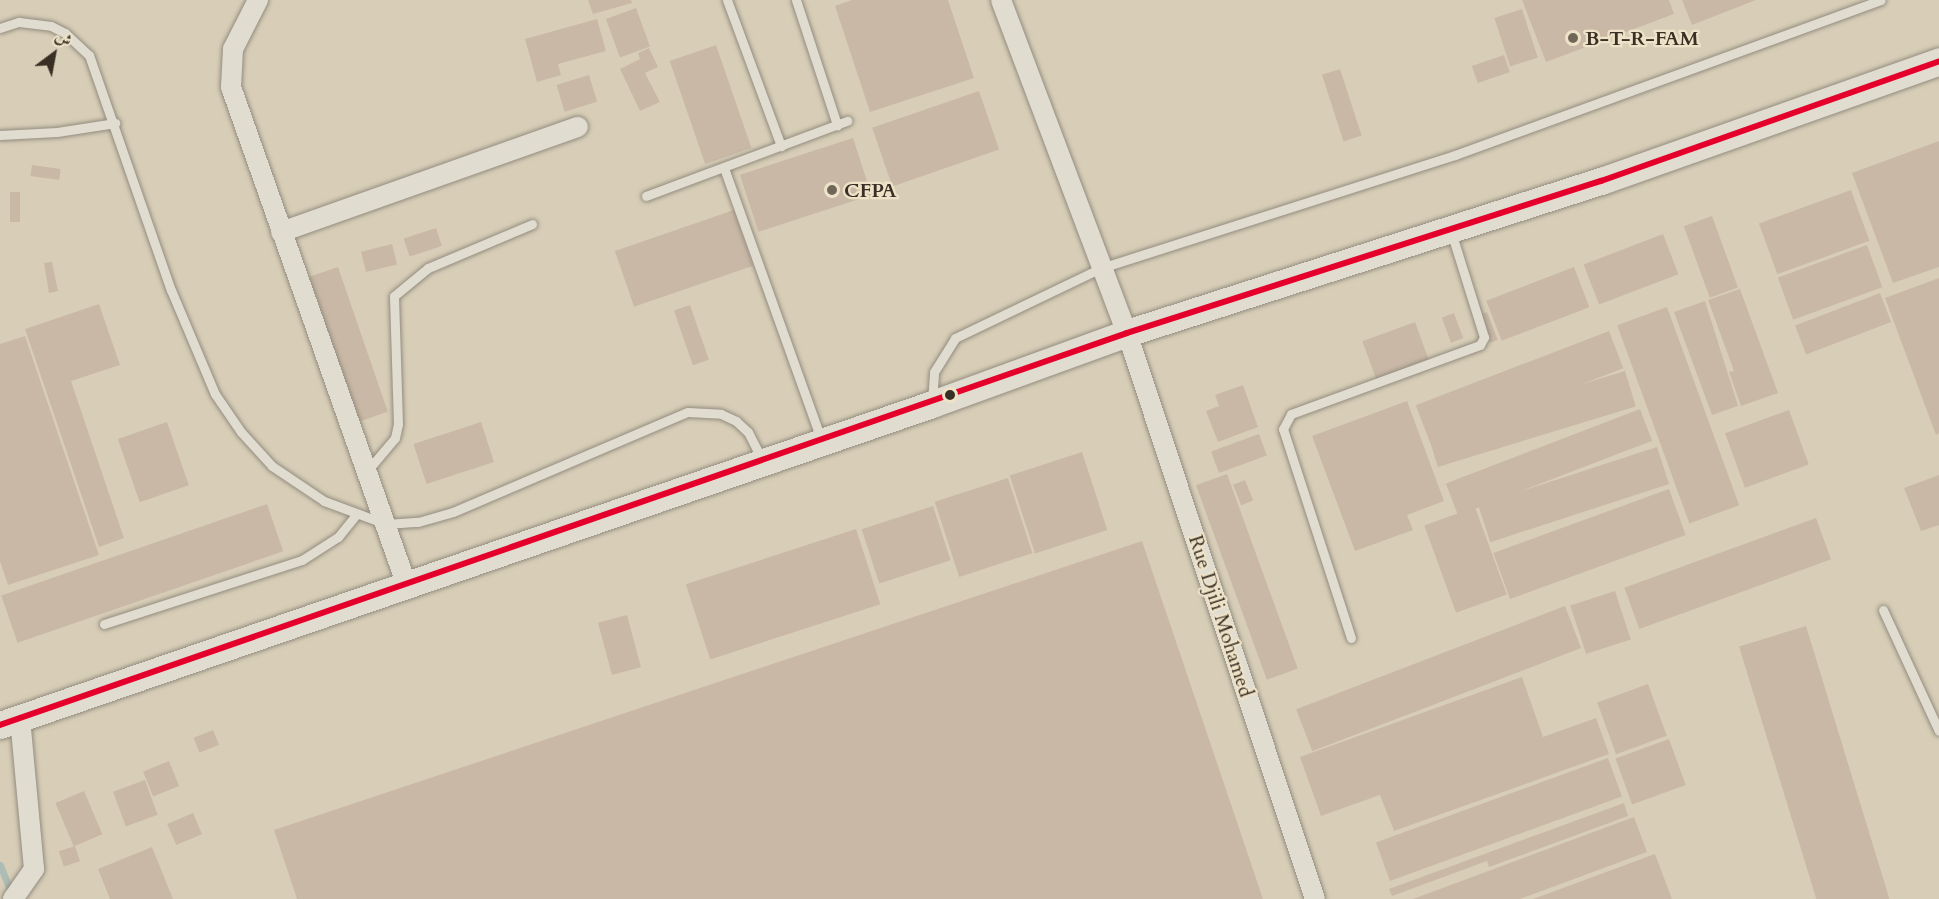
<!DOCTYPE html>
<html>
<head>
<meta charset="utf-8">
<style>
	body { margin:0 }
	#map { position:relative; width:1939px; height:899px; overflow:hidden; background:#d8ceb8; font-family:Cardo,Amiri,serif }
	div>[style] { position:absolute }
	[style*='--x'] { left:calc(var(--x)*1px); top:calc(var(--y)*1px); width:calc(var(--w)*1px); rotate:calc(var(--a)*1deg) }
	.stream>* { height:7px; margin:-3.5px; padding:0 3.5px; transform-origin:3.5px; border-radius:3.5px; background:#adbcb5 }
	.building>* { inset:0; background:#c9b8a6; transform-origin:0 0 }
	.roads { filter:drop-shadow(0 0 2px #938c7f) drop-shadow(0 0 2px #938c7f) }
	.service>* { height:9px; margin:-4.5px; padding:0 4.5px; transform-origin:4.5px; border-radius:4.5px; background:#e0dcd0 }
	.minor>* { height:20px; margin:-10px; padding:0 10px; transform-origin:10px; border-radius:10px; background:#e0dcd0 }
	.secondary>* { height:27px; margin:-13.5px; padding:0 13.5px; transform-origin:13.5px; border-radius:13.5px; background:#e0dcd0 }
	.bus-1>* { height:6px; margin:-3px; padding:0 3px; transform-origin:3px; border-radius:3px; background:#e4002b }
	.dots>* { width:16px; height:16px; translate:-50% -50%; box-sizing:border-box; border:3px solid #eee3c8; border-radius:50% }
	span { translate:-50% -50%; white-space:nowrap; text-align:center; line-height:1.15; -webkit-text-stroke:4.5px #eee3c8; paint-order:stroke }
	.poi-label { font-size:20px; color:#3a2f24; font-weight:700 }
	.left { translate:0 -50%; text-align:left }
	.street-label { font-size:20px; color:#3a2f24 }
	.north { position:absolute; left:24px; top:24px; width:60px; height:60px; -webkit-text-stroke:4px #eee3c8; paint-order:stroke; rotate:32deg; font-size:16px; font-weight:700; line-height:24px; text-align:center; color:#3a2f24 }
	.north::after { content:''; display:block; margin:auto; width:21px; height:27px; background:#3a2f24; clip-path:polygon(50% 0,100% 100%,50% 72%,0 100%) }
</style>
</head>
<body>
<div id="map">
	<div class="stream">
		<div style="--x:0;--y:865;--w:31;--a:68"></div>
	</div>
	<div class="building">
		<div style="clip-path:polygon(588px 0,631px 0,632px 3px,593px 14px)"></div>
		<div style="clip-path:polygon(852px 0,948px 0,974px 78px,870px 112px,835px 6px)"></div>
		<div style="clip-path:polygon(1522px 0,1669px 0,1674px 14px,1546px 62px)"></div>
		<div style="clip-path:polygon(1682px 0,1756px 0,1692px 25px)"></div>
		<div style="left:636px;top:8px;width:41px;height:32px;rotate:70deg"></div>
		<div style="left:1522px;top:9px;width:51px;height:29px;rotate:72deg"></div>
		<div style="clip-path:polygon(597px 19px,606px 51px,558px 64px,561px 75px,537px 82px,525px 39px)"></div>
		<div style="left:716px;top:45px;width:109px;height:49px;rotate:71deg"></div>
		<div style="clip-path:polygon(649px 48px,658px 67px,645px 73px,660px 102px,640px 111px,620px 69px,640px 59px,638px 53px)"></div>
		<div style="left:1504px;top:55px;width:18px;height:34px;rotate:71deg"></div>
		<div style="left:1340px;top:69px;width:70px;height:19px;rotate:72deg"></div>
		<div style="left:589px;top:75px;width:28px;height:34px;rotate:73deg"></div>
		<div style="left:979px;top:91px;width:62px;height:113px;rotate:71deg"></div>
		<div style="left:853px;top:138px;width:60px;height:119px;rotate:72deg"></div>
		<div style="clip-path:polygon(1939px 141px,1939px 267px,1893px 283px,1852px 173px)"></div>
		<div style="left:32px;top:165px;width:29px;height:11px;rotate:8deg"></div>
		<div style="left:1851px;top:190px;width:54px;height:98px;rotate:70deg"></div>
		<div style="left:10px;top:192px;width:10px;height:30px"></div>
		<div style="left:734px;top:210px;width:59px;height:126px;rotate:71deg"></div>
		<div style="left:1712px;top:216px;width:76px;height:30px;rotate:70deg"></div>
		<div style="left:436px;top:228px;width:19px;height:34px;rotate:72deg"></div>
		<div style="left:1663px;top:234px;width:43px;height:85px;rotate:69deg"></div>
		<div style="left:392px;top:244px;width:21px;height:32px;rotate:76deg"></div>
		<div style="left:1867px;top:245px;width:45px;height:95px;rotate:70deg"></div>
		<div style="clip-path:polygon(52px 262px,58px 291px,49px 293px,44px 263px)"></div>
		<div style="left:338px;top:267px;width:153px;height:31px;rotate:71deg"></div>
		<div style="left:1574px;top:267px;width:43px;height:94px;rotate:69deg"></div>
		<div style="clip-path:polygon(1939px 278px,1939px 433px,1936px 435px,1885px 298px)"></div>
		<div style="clip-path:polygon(1740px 289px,1778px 393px,1741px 406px,1729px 372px,1734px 371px,1708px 300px)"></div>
		<div style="left:1880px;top:293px;width:31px;height:91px;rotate:69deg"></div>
		<div style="clip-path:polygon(1705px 301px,1738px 406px,1712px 415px,1674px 312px)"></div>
		<div style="clip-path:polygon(99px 304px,120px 365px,71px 381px,124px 538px,99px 547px,25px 329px)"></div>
		<div style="left:690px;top:305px;width:58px;height:17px;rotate:71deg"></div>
		<div style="left:1667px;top:307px;width:211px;height:53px;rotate:70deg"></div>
		<div style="left:1487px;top:312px;width:30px;height:8px;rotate:69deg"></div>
		<div style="left:1454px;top:313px;width:27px;height:13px;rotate:70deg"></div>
		<div style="left:1415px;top:322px;width:41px;height:56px;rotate:70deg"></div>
		<div style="left:1609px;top:331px;width:40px;height:207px;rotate:69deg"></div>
		<div style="clip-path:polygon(25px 336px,99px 555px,8px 585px,0 561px,0 344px)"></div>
		<div style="left:1625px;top:371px;width:37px;height:207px;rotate:73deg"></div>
		<div style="clip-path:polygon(1243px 385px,1258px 427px,1218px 442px,1206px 411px,1219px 406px,1215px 395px)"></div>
		<div style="clip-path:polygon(1407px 401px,1444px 501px,1407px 515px,1413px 530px,1355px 551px,1312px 436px)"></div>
		<div style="left:1640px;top:409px;width:34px;height:208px;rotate:69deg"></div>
		<div style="left:1789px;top:410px;width:58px;height:68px;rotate:70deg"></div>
		<div style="left:167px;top:422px;width:67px;height:52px;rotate:71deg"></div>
		<div style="left:481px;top:422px;width:42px;height:71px;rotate:72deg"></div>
		<div style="left:1259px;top:434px;width:23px;height:51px;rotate:70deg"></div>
		<div style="left:1657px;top:447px;width:39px;height:188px;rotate:72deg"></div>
		<div style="left:1082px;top:452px;width:82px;height:76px;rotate:72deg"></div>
		<div style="left:1227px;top:474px;width:207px;height:33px;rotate:70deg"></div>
		<div style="clip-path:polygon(1939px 475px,1939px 525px,1921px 531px,1904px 488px)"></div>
		<div style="left:1008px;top:478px;width:79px;height:77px;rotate:72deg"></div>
		<div style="left:1245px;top:480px;width:22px;height:13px;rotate:68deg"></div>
		<div style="left:1669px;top:489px;width:49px;height:187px;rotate:70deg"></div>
		<div style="left:267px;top:504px;width:50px;height:281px;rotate:71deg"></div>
		<div style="left:933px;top:506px;width:57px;height:75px;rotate:72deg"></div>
		<div style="left:1475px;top:507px;width:93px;height:54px;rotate:70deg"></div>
		<div style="left:1816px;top:518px;width:44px;height:204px;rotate:70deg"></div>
		<div style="left:856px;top:529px;width:79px;height:179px;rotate:72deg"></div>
		<div style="clip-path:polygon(1142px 541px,1263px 899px,297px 899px,274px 830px)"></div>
		<div style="left:1615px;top:591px;width:51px;height:47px;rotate:72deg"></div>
		<div style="left:1565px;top:606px;width:45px;height:288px;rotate:69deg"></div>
		<div style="left:627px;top:615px;width:54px;height:30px;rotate:75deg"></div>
		<div style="left:1806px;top:626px;width:286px;height:70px;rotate:73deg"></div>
		<div style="clip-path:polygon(1522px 677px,1543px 737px,1596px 718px,1609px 754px,1394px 831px,1380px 795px,1321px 816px,1300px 757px)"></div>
		<div style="left:1648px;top:684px;width:55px;height:54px;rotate:70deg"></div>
		<div style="left:213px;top:730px;width:16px;height:21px;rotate:68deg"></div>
		<div style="left:1669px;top:739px;width:49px;height:57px;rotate:70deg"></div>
		<div style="left:1608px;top:758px;width:41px;height:247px;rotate:70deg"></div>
		<div style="left:169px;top:761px;width:27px;height:28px;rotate:68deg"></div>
		<div style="left:145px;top:780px;width:37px;height:34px;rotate:70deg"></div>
		<div style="left:84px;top:791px;width:47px;height:31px;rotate:67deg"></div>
		<div style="clip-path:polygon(1624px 803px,1628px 816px,1489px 867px,1487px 861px,1392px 896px,1389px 889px)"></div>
		<div style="left:193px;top:813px;width:23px;height:28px;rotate:67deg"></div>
		<div style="clip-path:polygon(1634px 817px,1647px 852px,1520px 899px,1413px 899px)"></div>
		<div style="left:75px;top:846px;width:16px;height:17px;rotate:72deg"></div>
		<div style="clip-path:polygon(152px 847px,173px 899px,110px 899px,98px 869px)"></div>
		<div style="clip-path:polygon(1655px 854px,1672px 899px,1533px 899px)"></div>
	</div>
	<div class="roads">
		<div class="service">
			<div style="--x:727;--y:0;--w:156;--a:69.7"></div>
			<div style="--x:796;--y:0;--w:132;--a:71.8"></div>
			<div style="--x:0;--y:28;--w:20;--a:-18"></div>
			<div style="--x:19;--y:22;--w:32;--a:7"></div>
			<div style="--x:51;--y:26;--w:16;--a:27"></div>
			<div style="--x:65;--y:33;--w:33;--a:43"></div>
			<div style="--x:89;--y:55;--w:249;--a:70.8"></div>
			<div style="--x:171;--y:290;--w:113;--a:67.1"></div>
			<div style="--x:215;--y:394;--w:46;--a:55.6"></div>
			<div style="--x:241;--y:432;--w:46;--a:47.6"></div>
			<div style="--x:272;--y:466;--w:63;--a:33.9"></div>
			<div style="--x:324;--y:501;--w:66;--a:20.4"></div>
			<div style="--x:386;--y:524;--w:32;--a:-4"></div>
			<div style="--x:418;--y:522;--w:36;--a:-16"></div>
			<div style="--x:453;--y:512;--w:255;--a:-23.1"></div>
			<div style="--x:688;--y:412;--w:33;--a:3"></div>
			<div style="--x:721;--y:414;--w:17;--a:25"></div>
			<div style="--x:736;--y:421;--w:16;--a:43"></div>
			<div style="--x:748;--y:432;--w:31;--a:63"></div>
			<div style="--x:0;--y:135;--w:57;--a:-3"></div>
			<div style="--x:57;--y:132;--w:59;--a:-8.8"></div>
			<div style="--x:724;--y:168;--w:288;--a:70.3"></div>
			<div style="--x:646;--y:196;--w:215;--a:-20.5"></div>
			<div style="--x:932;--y:402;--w:30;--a:-86"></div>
			<div style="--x:934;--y:372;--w:40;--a:-58"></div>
			<div style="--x:955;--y:338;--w:162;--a:-25.6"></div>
			<div style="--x:1101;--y:268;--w:372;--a:-17.7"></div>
			<div style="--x:1455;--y:155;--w:453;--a:-20"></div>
			<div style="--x:367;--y:471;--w:43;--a:-49.7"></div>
			<div style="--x:395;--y:438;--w:14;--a:-78"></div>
			<div style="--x:398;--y:424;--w:128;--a:-91.8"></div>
			<div style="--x:394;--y:296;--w:44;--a:-39.5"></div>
			<div style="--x:428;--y:268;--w:113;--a:-22.9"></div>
			<div style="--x:1883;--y:610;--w:133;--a:65.2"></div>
			<div style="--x:104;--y:624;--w:208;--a:-17.9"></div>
			<div style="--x:302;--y:560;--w:43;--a:-32.6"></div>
			<div style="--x:338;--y:537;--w:28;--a:-51"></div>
			<div style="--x:1351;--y:638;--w:220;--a:-108"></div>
			<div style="--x:1283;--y:429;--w:17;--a:-62"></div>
			<div style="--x:1291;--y:414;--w:201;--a:-20.1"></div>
			<div style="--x:1480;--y:345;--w:9;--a:-63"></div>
			<div style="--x:1484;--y:337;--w:110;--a:-107.4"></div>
		</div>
		<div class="minor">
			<div style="--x:258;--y:0;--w:55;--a:117"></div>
			<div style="--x:233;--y:49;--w:38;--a:93"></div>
			<div style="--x:231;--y:87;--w:526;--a:70.57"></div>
			<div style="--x:1001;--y:0;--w:356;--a:69.3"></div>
			<div style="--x:1127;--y:333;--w:596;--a:71.63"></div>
			<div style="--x:281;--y:232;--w:315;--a:-19.5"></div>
			<div style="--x:13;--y:899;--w:37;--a:-55"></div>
			<div style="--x:34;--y:869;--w:153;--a:-95.3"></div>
		</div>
		<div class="secondary">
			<div style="--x:0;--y:725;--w:986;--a:-19"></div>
			<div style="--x:932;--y:404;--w:208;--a:-20"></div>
			<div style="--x:1127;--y:333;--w:498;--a:-17.8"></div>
			<div style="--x:1601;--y:181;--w:359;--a:-19.5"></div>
		</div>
	</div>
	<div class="bus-1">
		<div style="--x:0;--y:725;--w:1193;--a:-19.18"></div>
		<div style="--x:1127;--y:333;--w:498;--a:-17.8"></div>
		<div style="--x:1601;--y:181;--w:359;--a:-19.5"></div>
	</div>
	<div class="dots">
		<div style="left:1573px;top:38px;background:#716758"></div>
		<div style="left:832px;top:190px;background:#716758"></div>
		<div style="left:950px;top:395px;background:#3a2f24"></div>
	</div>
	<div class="poi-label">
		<span class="left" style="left:1585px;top:38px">B-T-R-FAM</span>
		<span class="left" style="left:844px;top:190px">CFPA</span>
	</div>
	<div class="street-label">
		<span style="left:1221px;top:616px;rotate:72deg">Rue Djili Mohamed</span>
	</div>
	<div class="north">ش</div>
</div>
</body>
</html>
